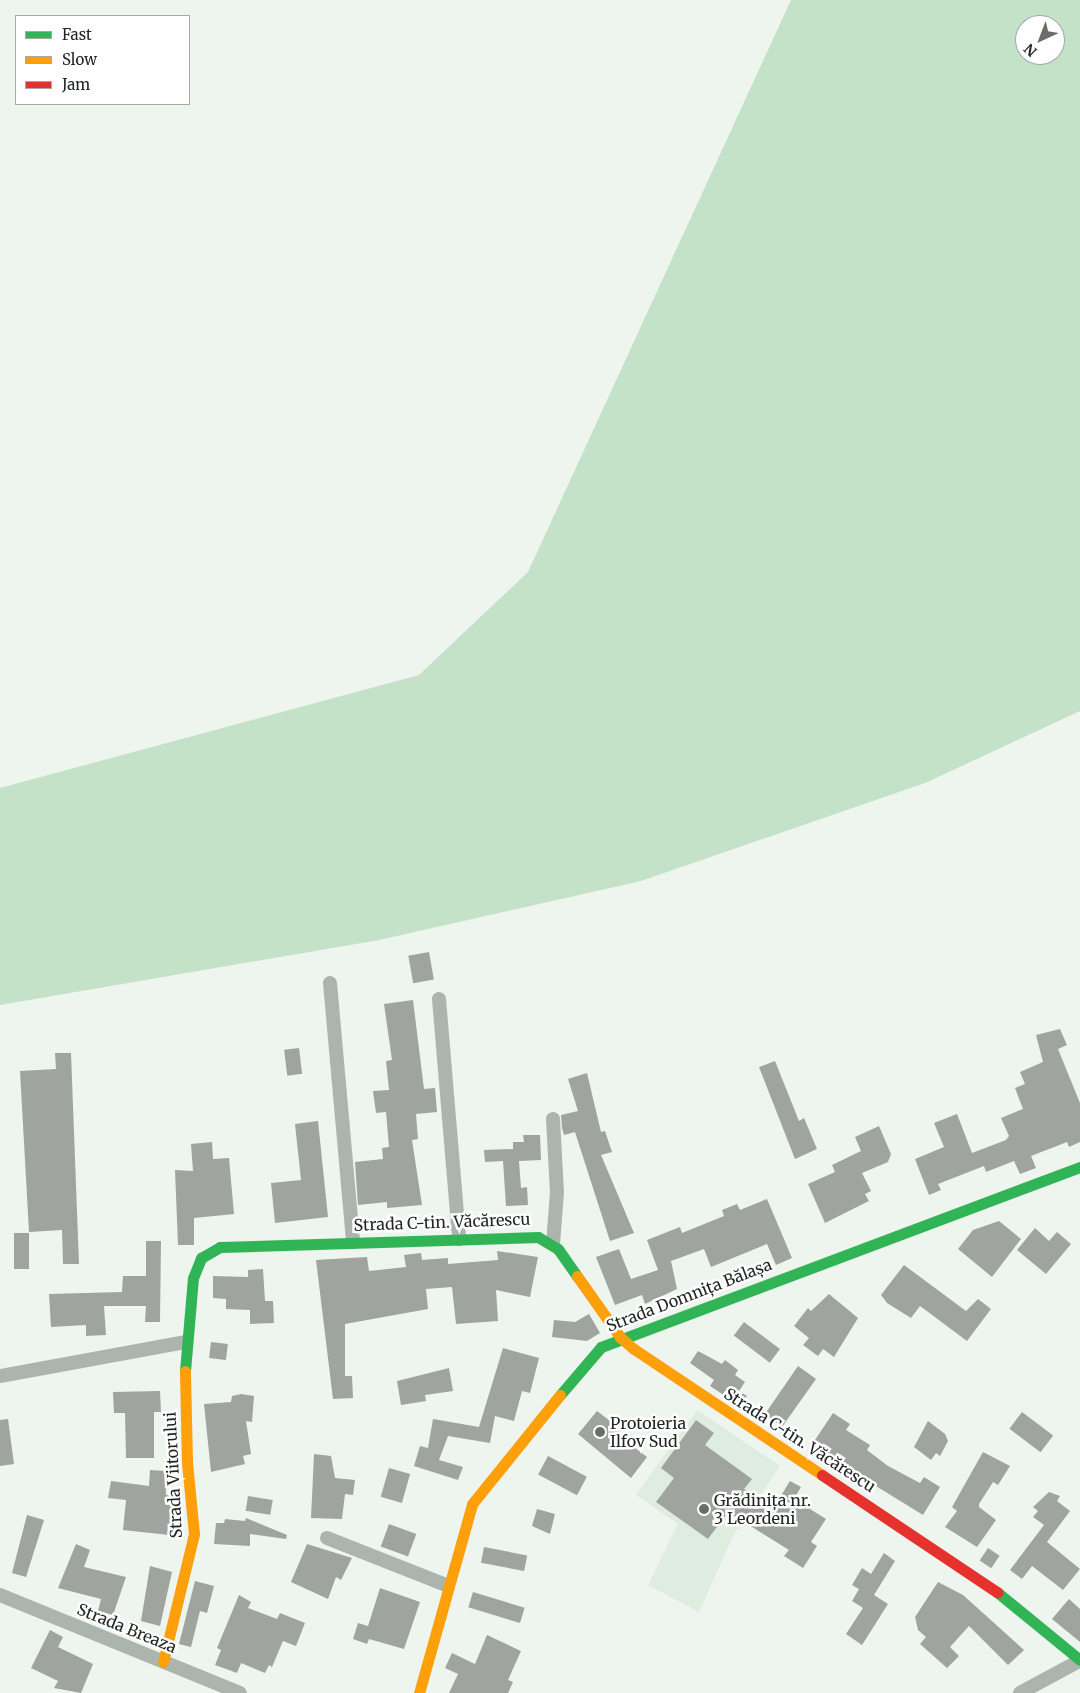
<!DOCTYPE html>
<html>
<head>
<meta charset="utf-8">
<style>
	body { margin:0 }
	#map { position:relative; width:1080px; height:1693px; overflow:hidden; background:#eef4ee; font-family:Merriweather,serif }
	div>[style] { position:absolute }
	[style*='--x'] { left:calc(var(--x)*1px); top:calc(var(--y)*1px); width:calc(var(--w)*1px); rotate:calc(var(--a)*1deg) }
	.built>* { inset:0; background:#dfece0 }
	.green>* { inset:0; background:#c4e2c8 }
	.building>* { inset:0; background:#9fa49f; transform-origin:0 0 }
	.street>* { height:14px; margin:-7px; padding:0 7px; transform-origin:7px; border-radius:7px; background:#abb5ad }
	.fast>* { height:11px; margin:-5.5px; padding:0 5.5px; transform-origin:5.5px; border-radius:5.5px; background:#30b455 }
	.slow>* { height:11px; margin:-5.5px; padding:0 5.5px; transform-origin:5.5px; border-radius:5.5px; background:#ff9f0a }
	.jam>* { height:11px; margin:-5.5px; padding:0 5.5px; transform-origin:5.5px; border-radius:5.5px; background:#e5322d }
	.dots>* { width:14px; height:14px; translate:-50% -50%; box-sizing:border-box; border:2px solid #fff; border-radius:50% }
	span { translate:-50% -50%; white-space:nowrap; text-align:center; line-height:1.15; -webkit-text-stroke:5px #fff; paint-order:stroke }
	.street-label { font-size:16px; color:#222622 }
	.poi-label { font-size:16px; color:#222622 }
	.left { translate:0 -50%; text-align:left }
	.legend { position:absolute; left:15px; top:15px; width:175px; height:90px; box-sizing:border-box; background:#fff; border:1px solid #a7a8a7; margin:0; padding:6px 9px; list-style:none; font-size:15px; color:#222622 }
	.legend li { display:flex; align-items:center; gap:10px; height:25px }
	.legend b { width:25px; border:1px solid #a7a8a7 }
	.north { position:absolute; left:1015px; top:15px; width:50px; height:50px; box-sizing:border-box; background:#fff; border:1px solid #a7a8a7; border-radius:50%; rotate:223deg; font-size:14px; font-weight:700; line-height:20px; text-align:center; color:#222622 }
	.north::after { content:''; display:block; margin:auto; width:18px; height:22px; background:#696e69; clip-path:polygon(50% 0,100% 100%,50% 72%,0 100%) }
</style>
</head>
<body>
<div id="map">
	<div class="built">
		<div style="clip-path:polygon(697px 1410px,780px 1466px,734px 1534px,699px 1612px,648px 1585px,678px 1524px,636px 1495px)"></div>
	</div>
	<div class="green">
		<div style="clip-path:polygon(evenodd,791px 0,1080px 0,1080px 711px,925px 783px,641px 881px,379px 940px,0 1005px,0 788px,419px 675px,528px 572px,791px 0,1025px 25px,1055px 25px,1055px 55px,1025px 55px,1025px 25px)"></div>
	</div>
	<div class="building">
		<div style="left:429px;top:952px;width:28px;height:21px;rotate:80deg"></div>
		<div style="clip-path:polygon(413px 1000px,424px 1089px,435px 1088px,437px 1112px,416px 1114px,418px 1139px,412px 1140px,422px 1205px,387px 1208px,387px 1202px,358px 1205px,355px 1162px,383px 1159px,382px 1148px,389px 1147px,386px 1112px,376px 1113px,373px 1091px,389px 1090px,386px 1061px,392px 1060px,384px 1004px)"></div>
		<div style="clip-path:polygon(1060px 1029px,1067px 1045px,1058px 1049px,1080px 1103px,1080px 1142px,1069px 1147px,1067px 1142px,1031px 1156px,1036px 1168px,1020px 1174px,1014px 1161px,986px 1172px,984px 1166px,938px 1184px,941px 1190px,929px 1195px,915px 1159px,944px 1147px,934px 1123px,957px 1114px,972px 1153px,1006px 1140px,1009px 1136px,1001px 1118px,1023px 1109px,1015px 1088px,1025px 1084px,1020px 1072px,1043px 1062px,1036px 1035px)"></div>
		<div style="left:299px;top:1048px;width:26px;height:15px;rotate:83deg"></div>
		<div style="clip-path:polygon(55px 1053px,71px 1053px,79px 1264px,63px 1264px,62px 1230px,29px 1232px,20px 1071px,56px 1069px)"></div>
		<div style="clip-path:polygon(775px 1061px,799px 1121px,804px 1118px,817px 1149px,795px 1159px,759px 1067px)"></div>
		<div style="clip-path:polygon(587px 1073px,601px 1132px,605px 1131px,612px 1152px,601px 1155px,634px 1233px,610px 1241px,575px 1132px,564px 1135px,562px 1128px,561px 1115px,578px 1111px,568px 1079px)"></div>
		<div style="clip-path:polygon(318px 1121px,328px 1217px,275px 1223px,271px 1183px,301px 1180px,295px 1124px)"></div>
		<div style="clip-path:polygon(879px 1126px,891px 1154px,888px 1162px,862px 1173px,871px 1191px,865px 1194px,869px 1201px,825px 1223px,808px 1184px,835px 1172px,832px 1165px,861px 1151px,855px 1137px)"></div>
		<div style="clip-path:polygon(523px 1135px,540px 1135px,541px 1160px,519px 1161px,521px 1188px,527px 1187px,528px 1205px,506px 1206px,503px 1161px,485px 1162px,484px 1150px,513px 1149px,513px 1142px,524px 1142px)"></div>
		<div style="clip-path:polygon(212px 1142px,213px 1159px,229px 1158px,234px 1214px,194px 1218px,194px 1245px,178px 1245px,175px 1170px,193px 1171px,191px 1144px)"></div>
		<div style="clip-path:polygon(767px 1199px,792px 1258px,776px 1265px,767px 1244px,711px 1267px,704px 1249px,671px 1261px,677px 1289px,645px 1304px,642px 1295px,615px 1305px,596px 1257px,619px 1249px,631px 1279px,658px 1270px,647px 1240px,680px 1227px,682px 1233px,724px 1216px,722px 1210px,737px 1204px,740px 1210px)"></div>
		<div style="clip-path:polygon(999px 1221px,1021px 1239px,992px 1277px,958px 1249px,973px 1230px)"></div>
		<div style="clip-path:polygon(1035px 1228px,1049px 1241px,1057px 1232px,1071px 1244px,1046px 1274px,1017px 1250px)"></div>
		<div style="left:14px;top:1233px;width:15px;height:36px"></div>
		<div style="clip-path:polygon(146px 1241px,161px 1241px,160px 1322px,145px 1322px,146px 1306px,104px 1306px,106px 1335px,86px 1336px,86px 1325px,51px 1327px,49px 1294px,122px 1292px,123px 1276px,146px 1276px)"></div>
		<div style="clip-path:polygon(497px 1251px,538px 1257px,530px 1297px,496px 1290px,498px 1321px,456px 1324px,452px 1287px,426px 1289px,428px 1309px,345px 1324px,345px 1376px,352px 1376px,353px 1398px,333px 1399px,316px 1260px,367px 1257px,369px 1271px,406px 1267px,404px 1255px,421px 1253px,422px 1260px,448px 1258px,448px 1264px,498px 1260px)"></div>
		<div style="clip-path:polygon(904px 1265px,966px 1311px,978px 1299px,991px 1309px,967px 1341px,920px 1306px,911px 1318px,887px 1303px,881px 1295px)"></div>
		<div style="clip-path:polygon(263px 1269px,265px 1301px,273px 1301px,274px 1323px,250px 1324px,250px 1310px,226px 1309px,226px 1299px,213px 1298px,213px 1276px,248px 1277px,248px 1270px)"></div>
		<div style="clip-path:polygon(829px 1294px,858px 1318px,834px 1357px,823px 1349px,818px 1356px,803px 1345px,809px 1338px,794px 1326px,808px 1308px,811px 1311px)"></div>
		<div style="clip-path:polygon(589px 1314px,600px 1333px,587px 1341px,552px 1337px,554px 1320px,575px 1322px)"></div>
		<div style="left:744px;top:1322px;width:45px;height:17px;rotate:37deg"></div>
		<div style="left:211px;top:1342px;width:17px;height:16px;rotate:7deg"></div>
		<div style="clip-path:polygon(503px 1348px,539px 1358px,530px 1393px,522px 1391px,514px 1421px,495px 1416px,490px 1443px,448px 1436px,439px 1460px,463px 1467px,458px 1480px,414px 1466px,420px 1446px,428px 1448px,433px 1419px,479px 1427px)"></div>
		<div style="clip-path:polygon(698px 1351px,722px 1364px,725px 1360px,738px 1370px,735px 1375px,745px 1382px,739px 1391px,747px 1396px,740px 1406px,710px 1386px,714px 1380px,690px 1363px)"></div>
		<div style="clip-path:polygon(798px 1366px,816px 1379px,782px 1427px,767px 1416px,767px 1411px)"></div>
		<div style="clip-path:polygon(449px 1368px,453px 1391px,425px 1395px,426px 1401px,401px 1405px,397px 1381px)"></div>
		<div style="clip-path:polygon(160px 1391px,161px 1412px,154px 1412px,154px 1458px,126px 1458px,125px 1413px,114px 1413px,113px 1392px)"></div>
		<div style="clip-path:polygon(241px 1394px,254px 1396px,252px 1422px,246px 1421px,251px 1454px,243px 1456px,245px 1464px,211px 1472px,204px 1404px,231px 1402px,232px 1396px)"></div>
		<div style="clip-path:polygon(597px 1411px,622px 1430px,618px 1435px,647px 1457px,631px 1478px,578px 1434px)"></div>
		<div style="left:1022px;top:1412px;width:39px;height:21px;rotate:37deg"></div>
		<div style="clip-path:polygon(833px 1413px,850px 1424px,846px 1430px,870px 1445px,867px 1450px,888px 1466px,920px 1483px,924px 1477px,940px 1487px,923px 1515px,811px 1446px)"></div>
		<div style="clip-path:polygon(8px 1419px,14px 1464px,0 1466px,0 1420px)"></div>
		<div style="clip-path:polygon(696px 1420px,714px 1433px,705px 1445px,752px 1479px,744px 1489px,774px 1507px,790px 1481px,801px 1487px,794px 1499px,826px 1519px,811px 1542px,817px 1546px,803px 1568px,784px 1556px,789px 1550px,728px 1512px,708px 1539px,656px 1502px,674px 1478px,661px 1468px)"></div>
		<div style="clip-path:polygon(928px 1421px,945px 1434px,948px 1441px,940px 1456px,936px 1453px,931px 1460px,914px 1447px)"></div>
		<div style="clip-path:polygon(983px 1452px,1010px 1466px,998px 1485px,993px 1482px,979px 1504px,979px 1507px,996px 1520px,977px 1547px,945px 1527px,957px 1511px,952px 1507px)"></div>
		<div style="clip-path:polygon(314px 1454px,331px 1456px,335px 1478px,355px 1480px,353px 1495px,345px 1494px,342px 1519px,311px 1518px)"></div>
		<div style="left:548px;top:1456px;width:44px;height:21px;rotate:28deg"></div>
		<div style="left:389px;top:1468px;width:22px;height:30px;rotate:16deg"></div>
		<div style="clip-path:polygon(150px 1470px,165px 1471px,166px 1495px,174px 1496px,169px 1535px,123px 1530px,126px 1500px,108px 1498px,111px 1481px,149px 1486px)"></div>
		<div style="clip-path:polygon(1049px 1492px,1060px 1496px,1057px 1501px,1070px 1511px,1047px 1542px,1080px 1569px,1063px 1590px,1032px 1566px,1022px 1579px,1010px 1570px,1044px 1525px,1033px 1517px,1038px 1511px,1033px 1507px)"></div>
		<div style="left:248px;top:1496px;width:25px;height:15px;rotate:9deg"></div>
		<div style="clip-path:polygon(537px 1509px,555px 1514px,550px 1534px,532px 1526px)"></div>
		<div style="clip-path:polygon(27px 1515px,44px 1520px,26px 1577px,12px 1573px)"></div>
		<div style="clip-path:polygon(246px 1518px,287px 1535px,286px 1539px,250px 1534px,250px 1546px,214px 1544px,216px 1523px,224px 1523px,225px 1519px,245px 1521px)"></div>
		<div style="left:389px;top:1524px;width:29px;height:24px;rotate:20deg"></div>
		<div style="clip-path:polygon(76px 1544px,90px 1550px,84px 1567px,126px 1577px,113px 1615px,98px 1611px,101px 1599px,58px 1588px)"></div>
		<div style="clip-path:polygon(307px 1544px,352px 1558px,341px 1580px,336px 1577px,328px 1599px,291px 1582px)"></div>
		<div style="left:484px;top:1547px;width:44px;height:16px;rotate:11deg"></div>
		<div style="left:988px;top:1548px;width:14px;height:15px;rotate:34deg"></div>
		<div style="clip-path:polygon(884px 1553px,895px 1561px,874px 1595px,888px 1604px,862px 1645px,846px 1634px,863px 1608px,852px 1601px,859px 1589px,852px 1585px,862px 1568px,871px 1574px)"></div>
		<div style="clip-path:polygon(150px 1566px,172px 1572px,160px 1626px,141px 1621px)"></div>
		<div style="clip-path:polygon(195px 1581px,214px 1586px,207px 1613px,200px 1611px,191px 1647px,179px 1644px)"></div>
		<div style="clip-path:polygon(938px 1582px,963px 1595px,1024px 1650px,1008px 1665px,969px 1626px,950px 1647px,959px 1656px,947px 1668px,920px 1644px,926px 1637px,918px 1630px,915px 1617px)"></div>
		<div style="clip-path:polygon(380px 1588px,420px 1602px,404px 1649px,369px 1639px,367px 1644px,353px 1639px,358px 1623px,368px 1626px)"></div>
		<div style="left:473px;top:1592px;width:54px;height:16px;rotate:17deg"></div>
		<div style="clip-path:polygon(239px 1595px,251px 1602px,248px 1608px,277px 1619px,280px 1613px,305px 1623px,296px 1646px,283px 1641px,272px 1667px,269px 1665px,265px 1673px,241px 1663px,237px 1673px,215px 1665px,221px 1650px,217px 1648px)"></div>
		<div style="clip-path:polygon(1069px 1599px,1080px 1609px,1080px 1642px,1052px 1619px)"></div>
		<div style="clip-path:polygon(50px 1630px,63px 1637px,58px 1647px,93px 1664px,81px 1693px,54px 1688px,58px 1681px,31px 1668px)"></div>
		<div style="clip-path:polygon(487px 1635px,521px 1651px,508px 1680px,513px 1682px,508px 1693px,449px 1693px,458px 1674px,445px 1668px,452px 1653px,475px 1664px)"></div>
	</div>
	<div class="street">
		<div style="--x:330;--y:983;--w:260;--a:84.9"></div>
		<div style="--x:439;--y:999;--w:241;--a:85.2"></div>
		<div style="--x:553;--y:1119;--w:73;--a:86.9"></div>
		<div style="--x:557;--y:1192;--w:52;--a:94.4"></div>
		<div style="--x:0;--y:1376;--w:188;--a:-10.4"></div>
		<div style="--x:327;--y:1538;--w:130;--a:21.6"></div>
		<div style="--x:0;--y:1595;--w:259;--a:22.2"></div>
		<div style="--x:1020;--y:1693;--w:67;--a:-28.5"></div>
	</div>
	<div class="fast">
		<div style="--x:185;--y:1371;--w:93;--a:-85.1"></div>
		<div style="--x:193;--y:1278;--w:22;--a:-68"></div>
		<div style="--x:201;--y:1258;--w:22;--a:-30"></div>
		<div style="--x:220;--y:1247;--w:318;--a:-1.8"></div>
		<div style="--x:538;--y:1237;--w:23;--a:31"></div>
		<div style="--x:558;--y:1249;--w:33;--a:55"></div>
		<div style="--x:560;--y:1395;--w:63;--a:-49.5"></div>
		<div style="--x:601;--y:1347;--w:512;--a:-20.6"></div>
		<div style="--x:997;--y:1592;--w:107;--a:39.3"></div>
	</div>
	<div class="slow">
		<div style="--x:577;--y:1276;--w:75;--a:54.8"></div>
		<div style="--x:620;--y:1337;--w:18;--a:41"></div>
		<div style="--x:634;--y:1349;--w:226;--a:33.8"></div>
		<div style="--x:163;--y:1662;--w:132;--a:-76.4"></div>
		<div style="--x:194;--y:1534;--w:72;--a:-95.6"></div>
		<div style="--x:187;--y:1462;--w:91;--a:-91.3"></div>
		<div style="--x:419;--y:1693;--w:196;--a:-74.3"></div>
		<div style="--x:472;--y:1504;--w:140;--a:-51.1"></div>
	</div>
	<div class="jam">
		<div style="--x:822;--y:1475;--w:211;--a:33.8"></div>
	</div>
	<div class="dots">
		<div style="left:600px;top:1432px;background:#696e69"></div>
		<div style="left:704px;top:1509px;background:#696e69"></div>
	</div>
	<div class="street-label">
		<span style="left:442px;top:1222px;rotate:-2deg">Strada C-tin. Văcărescu</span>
		<span style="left:689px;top:1295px;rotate:-21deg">Strada Domnița Bălașa</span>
		<span style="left:800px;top:1440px;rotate:33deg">Strada C-tin. Văcărescu</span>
		<span style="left:173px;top:1475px;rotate:-93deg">Strada Viitorului</span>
		<span style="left:127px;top:1628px;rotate:22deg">Strada Breaza</span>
	</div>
	<div class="poi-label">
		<span class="left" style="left:610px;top:1432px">Protoieria<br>Ilfov Sud</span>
		<span class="left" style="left:714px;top:1509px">Grădinița nr.<br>3 Leordeni</span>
	</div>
	<ul class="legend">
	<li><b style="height:6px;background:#30b455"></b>Fast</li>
	<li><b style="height:6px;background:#ff9f0a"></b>Slow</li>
	<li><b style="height:6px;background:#e5322d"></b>Jam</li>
	</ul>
	<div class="north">N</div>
</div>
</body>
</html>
